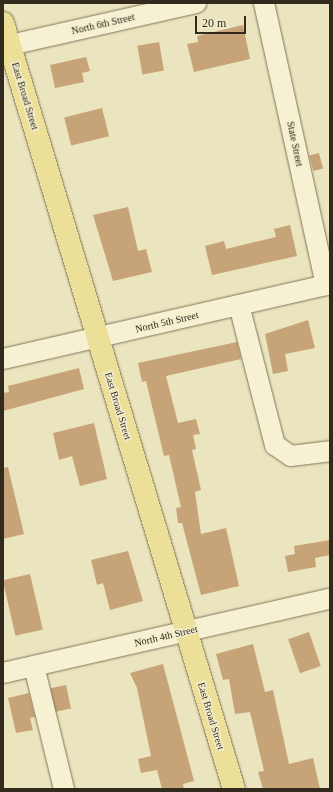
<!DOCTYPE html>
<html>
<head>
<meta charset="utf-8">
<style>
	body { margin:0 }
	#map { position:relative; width:333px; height:792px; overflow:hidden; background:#eae4bf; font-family:Georgia,serif }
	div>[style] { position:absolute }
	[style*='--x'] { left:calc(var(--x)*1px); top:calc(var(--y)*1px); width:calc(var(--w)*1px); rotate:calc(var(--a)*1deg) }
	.building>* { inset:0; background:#c7a477; transform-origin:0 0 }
	.roads { filter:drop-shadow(0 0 1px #827559) drop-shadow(0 0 1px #827559) }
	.minor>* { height:20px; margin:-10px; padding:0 10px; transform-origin:10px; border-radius:10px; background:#f6f1d2 }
	.major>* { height:22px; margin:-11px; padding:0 11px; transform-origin:11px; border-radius:11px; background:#ecdf98 }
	span { translate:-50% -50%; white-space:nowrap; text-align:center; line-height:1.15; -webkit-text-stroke:3px #f2edce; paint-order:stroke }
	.street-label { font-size:10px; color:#322a1c }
	.frame { position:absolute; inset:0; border:4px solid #322a1c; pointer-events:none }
	.scale { position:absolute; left:195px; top:16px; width:51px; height:18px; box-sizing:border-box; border:2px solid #322a1c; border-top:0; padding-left:5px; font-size:12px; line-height:14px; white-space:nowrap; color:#322a1c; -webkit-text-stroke:3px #f2edce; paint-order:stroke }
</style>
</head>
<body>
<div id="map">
	<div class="building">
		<div style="clip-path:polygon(243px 25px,250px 59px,194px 72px,187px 44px,198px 42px,197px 36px)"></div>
		<div style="left:159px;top:42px;width:29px;height:22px;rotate:80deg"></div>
		<div style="clip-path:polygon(86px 57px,90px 71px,82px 73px,84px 82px,55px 88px,50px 65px)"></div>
		<div style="left:102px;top:108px;width:29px;height:39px;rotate:76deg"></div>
		<div style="left:319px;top:153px;width:16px;height:10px;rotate:75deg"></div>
		<div style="clip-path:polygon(128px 207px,138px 251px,146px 249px,152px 272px,113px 281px,93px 215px)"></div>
		<div style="clip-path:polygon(290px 225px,297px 256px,212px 275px,205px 246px,224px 241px,226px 249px,276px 237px,274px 229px)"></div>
		<div style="clip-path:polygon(308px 320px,315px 348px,285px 354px,288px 371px,273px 374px,265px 334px)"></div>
		<div style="clip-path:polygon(237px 342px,241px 359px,166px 376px,178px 423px,196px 419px,200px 434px,193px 435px,196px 449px,192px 450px,201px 490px,195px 492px,201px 534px,226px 528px,239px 586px,201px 595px,182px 523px,178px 523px,176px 508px,181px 507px,169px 455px,164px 456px,146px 381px,142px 382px,138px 363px)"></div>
		<div style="clip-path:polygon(79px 368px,84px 389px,3px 411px,3px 393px,9px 392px,8px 386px)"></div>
		<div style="clip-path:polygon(94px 423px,107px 479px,80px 486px,72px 456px,59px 460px,53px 433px)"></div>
		<div style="clip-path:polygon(8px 467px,24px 534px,3px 539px,3px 468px)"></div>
		<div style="clip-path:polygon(330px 540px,330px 555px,315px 558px,316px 567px,288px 572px,285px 556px,295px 554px,294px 546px)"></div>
		<div style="clip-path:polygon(128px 551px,143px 601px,110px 610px,103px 583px,97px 585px,91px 560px)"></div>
		<div style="left:30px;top:574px;width:57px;height:28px;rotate:77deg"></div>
		<div style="left:309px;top:632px;width:36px;height:22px;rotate:71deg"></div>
		<div style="clip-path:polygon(253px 644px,265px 692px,273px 690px,289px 764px,313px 758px,320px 789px,263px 789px,258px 772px,264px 771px,250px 712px,235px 714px,229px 679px,223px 680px,216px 654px)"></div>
		<div style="clip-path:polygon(163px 664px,194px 781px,183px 784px,184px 789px,162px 789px,157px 770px,141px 773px,138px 759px,151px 756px,137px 688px,130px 673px)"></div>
		<div style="left:66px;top:685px;width:24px;height:16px;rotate:78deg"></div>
		<div style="clip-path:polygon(29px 693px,35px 717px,30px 718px,33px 730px,16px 733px,8px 698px)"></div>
	</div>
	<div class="roads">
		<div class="minor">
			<div style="--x:264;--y:3;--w:289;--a:77.6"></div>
			<div style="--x:10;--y:45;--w:191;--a:-12.7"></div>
			<div style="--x:239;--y:305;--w:145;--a:75.6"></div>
			<div style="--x:275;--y:445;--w:19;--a:35"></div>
			<div style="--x:291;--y:456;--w:39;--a:-7"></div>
			<div style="--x:3;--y:359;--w:335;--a:-12.9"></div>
			<div style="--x:34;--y:666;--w:127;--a:76.3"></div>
			<div style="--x:3;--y:673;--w:335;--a:-12.8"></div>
		</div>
		<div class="major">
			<div style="--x:3;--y:23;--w:800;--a:73.22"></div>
		</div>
	</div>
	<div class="street-label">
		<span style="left:103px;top:24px;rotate:-13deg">North 6th Street</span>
		<span style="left:25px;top:96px;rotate:73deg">East Broad Street</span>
		<span style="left:295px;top:144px;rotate:78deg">State Street</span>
		<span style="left:167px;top:322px;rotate:-13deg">North 5th Street</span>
		<span style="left:118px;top:406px;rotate:73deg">East Broad Street</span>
		<span style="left:166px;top:636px;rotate:-13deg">North 4th Street</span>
		<span style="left:211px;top:716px;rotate:73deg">East Broad Street</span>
	</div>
	<div class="frame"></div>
	<div class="scale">20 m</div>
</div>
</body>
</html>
